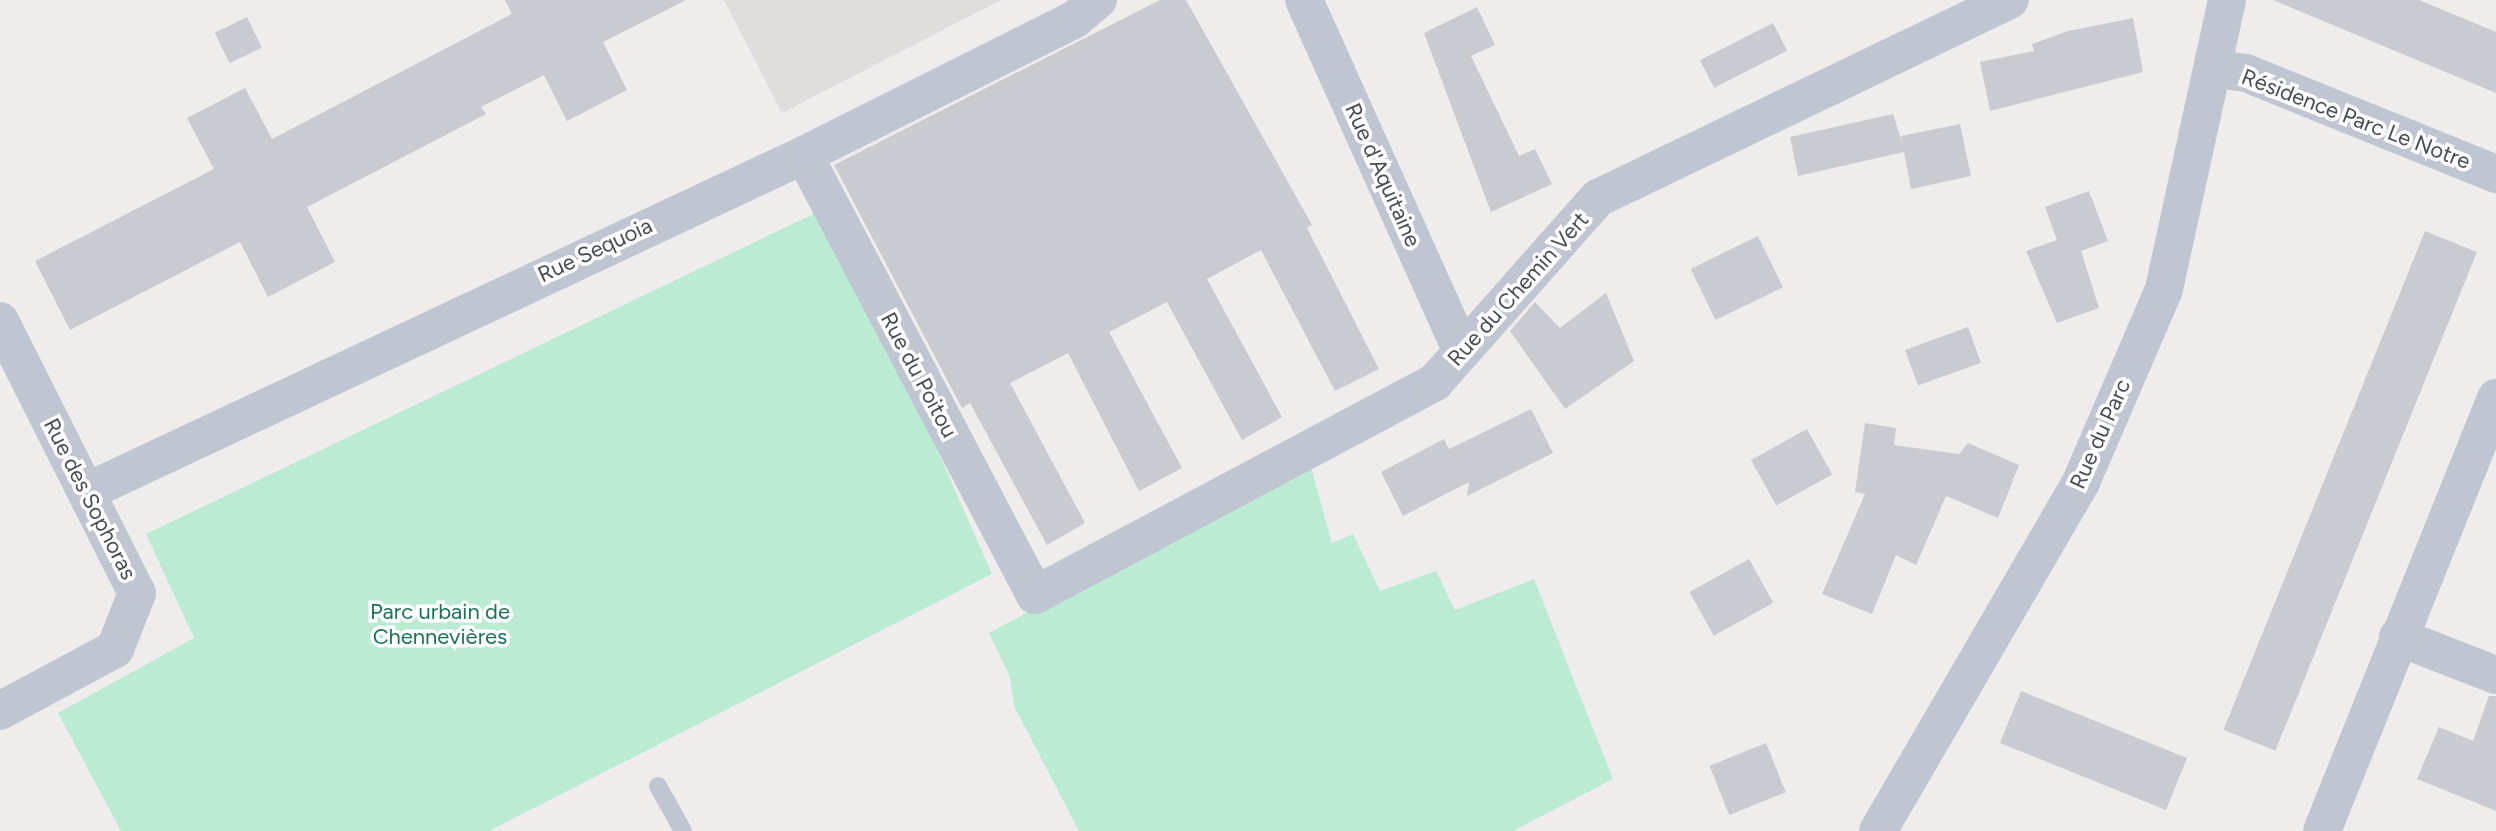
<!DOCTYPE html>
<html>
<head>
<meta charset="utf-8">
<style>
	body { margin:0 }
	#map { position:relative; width:2496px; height:831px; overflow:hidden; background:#efecec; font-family:Figtree,sans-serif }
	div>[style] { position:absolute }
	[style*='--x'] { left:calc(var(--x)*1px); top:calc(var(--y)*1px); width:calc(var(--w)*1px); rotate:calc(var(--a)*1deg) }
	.education>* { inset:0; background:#e0dedd }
	.green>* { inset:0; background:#bcebd4 }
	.building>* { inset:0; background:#cacad1; transform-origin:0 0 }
	.lane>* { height:18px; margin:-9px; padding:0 9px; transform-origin:9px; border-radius:9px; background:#c0c6d1 }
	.street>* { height:38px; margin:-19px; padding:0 19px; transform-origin:19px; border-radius:19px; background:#c0c6d1 }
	span { translate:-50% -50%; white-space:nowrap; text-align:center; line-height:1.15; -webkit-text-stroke:7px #fff; paint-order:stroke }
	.street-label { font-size:22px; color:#464d58 }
	.park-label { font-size:22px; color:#1c7354 }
</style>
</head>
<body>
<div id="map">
	<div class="education">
		<div style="clip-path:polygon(724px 0,1001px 0,782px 113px)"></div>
	</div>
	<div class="green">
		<div style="clip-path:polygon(830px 206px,992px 574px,489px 831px,121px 831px,58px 713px,194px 638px,146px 534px)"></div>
		<div style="clip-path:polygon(1309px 460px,1332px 543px,1353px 534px,1380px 591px,1436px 571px,1455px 610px,1534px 579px,1613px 779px,1513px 831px,1079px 831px,1014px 706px,1010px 677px,989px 633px)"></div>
	</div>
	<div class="building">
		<div style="clip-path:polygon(505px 0,686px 0,603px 42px,627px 90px,567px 121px,544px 75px,481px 107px,486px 114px,307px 207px,335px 262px,268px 297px,240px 242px,70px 330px,35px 261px,214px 169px,187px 118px,245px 88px,272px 139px,512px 14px)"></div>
		<div style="clip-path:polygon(1160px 0,1186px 0,1312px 225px,1307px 228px,1379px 369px,1335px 391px,1261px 250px,1207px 279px,1282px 417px,1242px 440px,1167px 302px,1109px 332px,1182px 468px,1139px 491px,1068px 353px,1010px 383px,1085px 523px,1047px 545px,970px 403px,962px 408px,834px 165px)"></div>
		<div style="clip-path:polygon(2273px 0,2419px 0,2496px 32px,2496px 93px)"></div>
		<div style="clip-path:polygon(1477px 7px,1495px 45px,1471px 56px,1519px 156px,1535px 149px,1552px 184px,1491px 212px,1424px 33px)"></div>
		<div style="left:247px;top:17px;width:34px;height:36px;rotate:64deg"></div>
		<div style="clip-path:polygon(2133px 18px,2143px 72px,1990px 111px,1980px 62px,2034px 51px,2032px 44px,2068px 31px)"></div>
		<div style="left:1773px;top:23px;width:31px;height:82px;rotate:63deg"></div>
		<div style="clip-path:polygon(1893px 114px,1902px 142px,1901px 136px,1960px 124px,1971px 176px,1911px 189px,1904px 152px,1798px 176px,1790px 137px)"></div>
		<div style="clip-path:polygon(2089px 191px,2108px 241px,2081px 251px,2099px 308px,2057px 323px,2026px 251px,2057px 240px,2045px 207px)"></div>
		<div style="left:2425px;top:231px;width:56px;height:538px;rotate:22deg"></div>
		<div style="left:1758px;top:236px;width:57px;height:75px;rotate:64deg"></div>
		<div style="clip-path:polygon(1606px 293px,1634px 361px,1565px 409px,1510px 331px,1535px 302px,1560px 328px)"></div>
		<div style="left:1968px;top:327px;width:38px;height:67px;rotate:70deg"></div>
		<div style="clip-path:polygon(1531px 409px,1553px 453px,1467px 496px,1469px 482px,1403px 516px,1381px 472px,1444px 439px,1449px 449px)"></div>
		<div style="clip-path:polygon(1865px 423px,1896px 428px,1894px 445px,1959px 454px,1968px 443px,2019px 465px,1998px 518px,1946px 496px,1916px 565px,1896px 555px,1872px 614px,1822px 594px,1865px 494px,1855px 492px)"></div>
		<div style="left:1807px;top:429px;width:52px;height:64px;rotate:61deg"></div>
		<div style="left:1749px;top:559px;width:50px;height:68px;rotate:61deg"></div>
		<div style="left:2021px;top:691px;width:179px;height:56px;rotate:22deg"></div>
		<div style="clip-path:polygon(2489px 696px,2496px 696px,2496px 811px,2417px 779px,2439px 727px,2473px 741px)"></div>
		<div style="left:1766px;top:743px;width:53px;height:61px;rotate:68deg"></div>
	</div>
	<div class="lane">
		<div style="--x:658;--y:786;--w:51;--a:60.9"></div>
	</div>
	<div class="street">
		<div style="--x:1304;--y:0;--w:385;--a:65.8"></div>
		<div style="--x:2214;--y:69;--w:32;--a:7"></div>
		<div style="--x:2246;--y:73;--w:270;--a:22"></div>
		<div style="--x:804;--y:155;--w:497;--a:62.3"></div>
		<div style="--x:1035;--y:595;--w:453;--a:-28"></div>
		<div style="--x:1435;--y:382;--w:246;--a:-48.5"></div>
		<div style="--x:1598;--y:198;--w:457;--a:-25.7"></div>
		<div style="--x:0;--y:321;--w:305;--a:63.3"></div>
		<div style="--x:137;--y:593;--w:60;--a:111.4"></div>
		<div style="--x:115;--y:649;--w:131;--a:151.7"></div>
		<div style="--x:86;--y:492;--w:793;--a:-25.14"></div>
		<div style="--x:804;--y:155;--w:303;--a:-26.6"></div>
		<div style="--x:1075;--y:19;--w:30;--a:-40"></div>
		<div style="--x:2398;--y:637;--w:105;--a:21.2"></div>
		<div style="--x:1878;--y:831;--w:404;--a:-59.8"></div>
		<div style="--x:2081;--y:482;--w:210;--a:-66.7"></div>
		<div style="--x:2164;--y:289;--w:296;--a:-77.7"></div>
		<div style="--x:2322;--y:831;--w:467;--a:-68.1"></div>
	</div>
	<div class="street-label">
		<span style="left:2356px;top:119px;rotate:21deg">Résidence Parc Le Notre</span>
		<span style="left:1383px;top:175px;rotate:66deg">Rue d'Aquitaine</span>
		<span style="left:595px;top:250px;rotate:-25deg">Rue Sequoia</span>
		<span style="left:1518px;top:289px;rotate:-48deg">Rue du Chemin Vert</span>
		<span style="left:919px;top:375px;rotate:62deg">Rue du Poitou</span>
		<span style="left:2100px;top:434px;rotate:-66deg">Rue du Parc</span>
		<span style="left:90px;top:499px;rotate:63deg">Rue des Sophoras</span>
	</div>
	<div class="park-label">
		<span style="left:440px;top:624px">Parc urbain de<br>Chennevières</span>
	</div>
</div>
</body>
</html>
